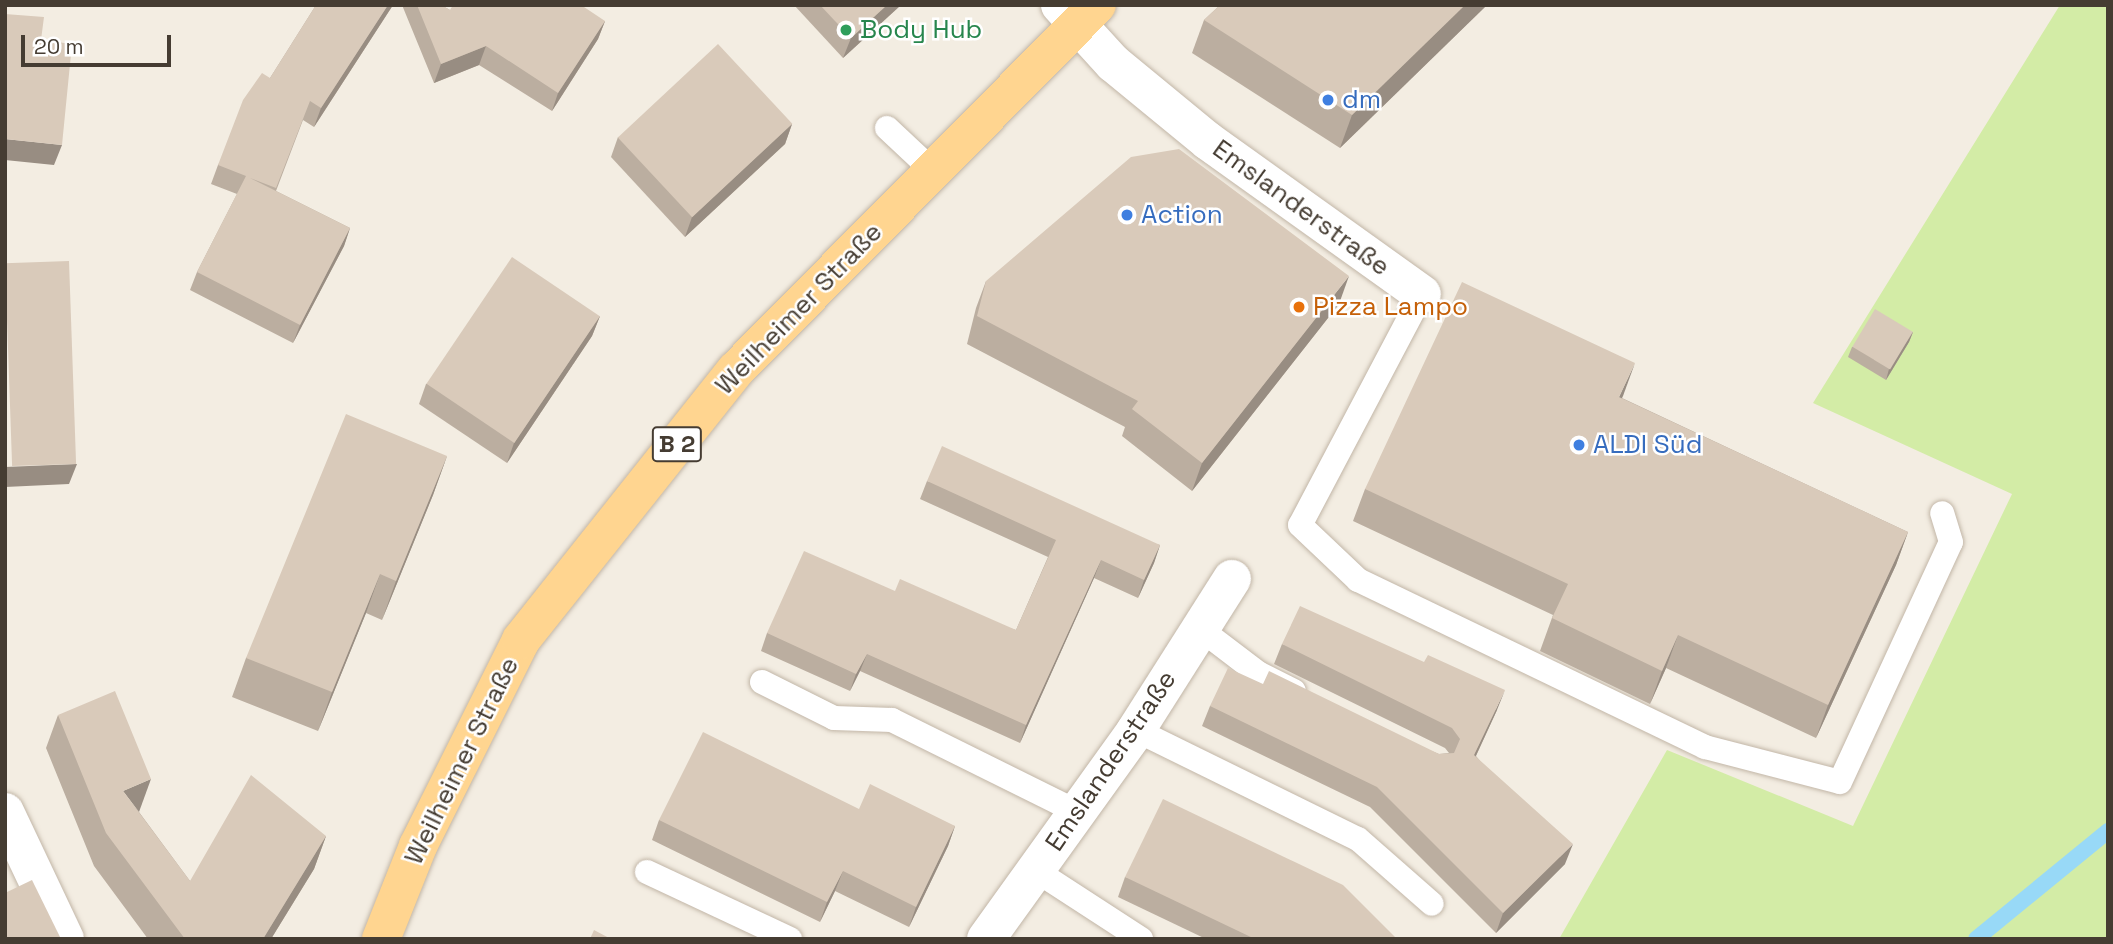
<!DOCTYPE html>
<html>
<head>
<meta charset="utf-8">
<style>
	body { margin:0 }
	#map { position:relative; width:2113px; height:944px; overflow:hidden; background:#f3ede2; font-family:"Space Grotesk",sans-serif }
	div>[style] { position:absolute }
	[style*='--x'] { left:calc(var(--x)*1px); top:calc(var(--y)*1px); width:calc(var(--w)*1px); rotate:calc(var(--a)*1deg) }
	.green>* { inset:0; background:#d3eca6 }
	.stream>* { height:16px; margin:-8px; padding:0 8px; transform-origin:8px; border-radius:8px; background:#98d9f7 }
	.roads { filter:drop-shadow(0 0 2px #c2b6a7) drop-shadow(0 0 2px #c2b6a7) }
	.lane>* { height:24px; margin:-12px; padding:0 12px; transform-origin:12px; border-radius:12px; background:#fff }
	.street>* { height:38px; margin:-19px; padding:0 19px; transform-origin:19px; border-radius:19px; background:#fff }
	.primary>* { height:38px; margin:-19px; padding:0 19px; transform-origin:19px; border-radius:19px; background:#ffd590 }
	.wall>* { inset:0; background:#bbaea0 }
	.shaded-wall>* { inset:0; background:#988d82 }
	.building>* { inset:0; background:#d9caba; transform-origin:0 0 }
	.dots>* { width:19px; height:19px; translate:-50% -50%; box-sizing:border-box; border:4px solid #fff; border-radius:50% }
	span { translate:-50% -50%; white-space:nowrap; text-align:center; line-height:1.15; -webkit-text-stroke:5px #fff; paint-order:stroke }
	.shield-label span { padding:2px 5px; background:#fff; border:2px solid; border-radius:5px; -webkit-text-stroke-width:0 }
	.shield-label { font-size:24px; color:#453c32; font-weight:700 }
	.leisure-label { font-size:26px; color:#27864d }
	.left { translate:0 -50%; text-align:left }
	.shop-label { font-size:26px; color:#366cbe }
	.street-label { font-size:26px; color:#453c32 }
	.food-label { font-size:26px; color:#c56008 }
	.frame { position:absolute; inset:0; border:7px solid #453c32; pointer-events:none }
	.scale { position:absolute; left:21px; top:35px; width:150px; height:32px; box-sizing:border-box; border:4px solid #453c32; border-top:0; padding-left:9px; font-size:21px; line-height:24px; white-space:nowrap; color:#453c32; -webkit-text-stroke:5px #fff; paint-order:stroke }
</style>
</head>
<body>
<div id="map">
	<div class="green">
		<div style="clip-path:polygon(2060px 5px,2108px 5px,2108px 939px,1559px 939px,1667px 750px,1853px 826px,2012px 494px,1813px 403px)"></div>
	</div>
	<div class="stream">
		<div style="--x:1976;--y:939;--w:171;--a:-39.3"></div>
	</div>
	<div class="roads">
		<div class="lane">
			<div style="--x:887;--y:128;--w:63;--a:43.1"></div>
			<div style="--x:1422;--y:294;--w:261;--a:117.8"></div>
			<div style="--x:1300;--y:525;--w:80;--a:43.5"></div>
			<div style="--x:1358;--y:580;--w:385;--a:25.7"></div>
			<div style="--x:1705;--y:747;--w:139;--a:14.5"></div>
			<div style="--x:1840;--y:782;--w:264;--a:-65.2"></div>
			<div style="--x:1951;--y:542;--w:30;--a:-107"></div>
			<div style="--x:1199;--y:628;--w:74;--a:37.3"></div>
			<div style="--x:1258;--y:673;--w:40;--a:26.6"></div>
			<div style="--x:762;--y:682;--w:80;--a:26.6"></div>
			<div style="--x:834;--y:718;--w:58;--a:2"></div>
			<div style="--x:892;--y:720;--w:204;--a:26.4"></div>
			<div style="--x:1136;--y:730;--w:247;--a:26.2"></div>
			<div style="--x:1358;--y:839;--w:98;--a:41.3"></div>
			<div style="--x:647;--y:872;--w:158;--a:25.1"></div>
			<div style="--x:1038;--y:872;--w:123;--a:33"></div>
		</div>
		<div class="street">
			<div style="--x:1060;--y:5;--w:79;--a:47.6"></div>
			<div style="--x:1113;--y:63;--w:123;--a:39.4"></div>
			<div style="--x:1208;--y:141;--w:263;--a:35.6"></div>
			<div style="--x:5;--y:812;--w:140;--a:64.7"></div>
			<div style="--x:986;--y:939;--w:257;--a:-54.3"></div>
			<div style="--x:1136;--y:730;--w:179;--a:-57.6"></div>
		</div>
		<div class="primary">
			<div style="--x:381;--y:939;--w:100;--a:-68.3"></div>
			<div style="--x:418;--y:846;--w:230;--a:-63.4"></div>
			<div style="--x:521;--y:640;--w:345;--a:-51.5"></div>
			<div style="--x:736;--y:370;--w:513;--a:-45.32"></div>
		</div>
	</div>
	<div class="wall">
		<div style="clip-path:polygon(316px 5px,393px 5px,314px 127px,303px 120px,276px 191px,350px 228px,344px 246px,293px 343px,190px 290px,197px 272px,237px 194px,211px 184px,218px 165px,270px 78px)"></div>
		<div style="clip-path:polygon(402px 5px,441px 5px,450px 10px,605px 21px,598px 39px,552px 111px,479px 65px,434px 83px)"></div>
		<div style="clip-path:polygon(794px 5px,901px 5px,843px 58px)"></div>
		<div style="clip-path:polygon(1220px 5px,1487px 5px,1340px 148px,1192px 53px,1204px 20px)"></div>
		<div style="clip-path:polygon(792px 124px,785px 144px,685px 237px,611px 157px,618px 137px)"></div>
		<div style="clip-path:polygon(986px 281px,1339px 304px,1192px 491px,1122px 436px,1125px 427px,967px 344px,976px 308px)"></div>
		<div style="clip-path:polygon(600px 316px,592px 336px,507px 463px,419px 404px,426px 384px)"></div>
		<div style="clip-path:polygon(1913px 332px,1909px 342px,1886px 380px,1848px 357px,1852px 347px)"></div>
		<div style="clip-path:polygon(1622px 398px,1908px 532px,1896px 565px,1816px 738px,1666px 668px,1650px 704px,1540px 651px,1553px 615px,1353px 521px,1365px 489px)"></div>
		<div style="clip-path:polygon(447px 456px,433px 495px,382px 620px,366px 613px,318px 731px,232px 697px,246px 658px)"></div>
		<div style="clip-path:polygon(927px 481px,1160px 545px,1154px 563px,1138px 598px,1094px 578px,1020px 743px,860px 671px,850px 691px,761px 651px,767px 633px,895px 591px,1016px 630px,1048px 557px,920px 499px)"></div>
		<div style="clip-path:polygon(1282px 644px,1497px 710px,1476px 756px,1565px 864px,1496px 933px,1370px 807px,1202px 726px,1210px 706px,1263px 684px,1439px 754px,1449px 753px,1445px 748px,1274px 664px)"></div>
		<div style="clip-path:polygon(58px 715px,139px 812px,190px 881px,326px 836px,314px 869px,271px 939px,148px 939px,94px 866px,46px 748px)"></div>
		<div style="clip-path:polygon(859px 809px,955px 826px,948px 846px,909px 927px,835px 891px,820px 922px,652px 840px,659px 820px)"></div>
		<div style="clip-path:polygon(1125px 877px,1397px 939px,1206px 939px,1118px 897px)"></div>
	</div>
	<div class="shaded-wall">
		<div style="clip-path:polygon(388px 5px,393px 5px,314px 127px,321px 108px)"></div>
		<div style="clip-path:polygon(887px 5px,901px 5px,843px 58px,851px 38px)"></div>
		<div style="clip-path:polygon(1465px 5px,1487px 5px,1340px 148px,1352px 115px)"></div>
		<div style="clip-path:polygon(605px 21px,598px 39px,552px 111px,558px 93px)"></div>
		<div style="clip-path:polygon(486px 46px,479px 65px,434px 83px,441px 64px)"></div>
		<div style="clip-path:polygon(792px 124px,785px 144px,685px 237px,692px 217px)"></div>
		<div style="clip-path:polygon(5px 139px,62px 145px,54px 165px,5px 160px)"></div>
		<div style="clip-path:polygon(350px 228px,344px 246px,293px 343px,300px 325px)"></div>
		<div style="clip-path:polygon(1349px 276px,1339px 304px,1192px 491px,1202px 463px)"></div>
		<div style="clip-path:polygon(600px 316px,592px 336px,507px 463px,514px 443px)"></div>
		<div style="clip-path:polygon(1913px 332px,1909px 342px,1886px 380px,1889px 369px)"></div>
		<div style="clip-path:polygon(1635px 363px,1623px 396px,1607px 430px,1619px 397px)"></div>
		<div style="clip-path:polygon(447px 456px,433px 495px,382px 620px,396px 581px)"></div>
		<div style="clip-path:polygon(77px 464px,69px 484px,5px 487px,5px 467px)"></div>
		<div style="clip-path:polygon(1908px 532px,1896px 565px,1816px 738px,1828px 705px)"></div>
		<div style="clip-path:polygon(1160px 545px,1154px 563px,1138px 598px,1144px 580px)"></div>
		<div style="clip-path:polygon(1101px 560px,1094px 578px,1020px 743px,1026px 725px)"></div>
		<div style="clip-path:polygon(380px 574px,366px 613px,318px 731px,332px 692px)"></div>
		<div style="clip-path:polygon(1678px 635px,1666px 668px,1650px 704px,1662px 671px)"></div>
		<div style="clip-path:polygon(867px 654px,860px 671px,850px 691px,856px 674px)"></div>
		<div style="clip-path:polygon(1505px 690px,1497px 710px,1467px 775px,1474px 755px)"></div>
		<div style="clip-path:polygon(151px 779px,139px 812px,123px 791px)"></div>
		<div style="clip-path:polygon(955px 826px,948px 846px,909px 927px,916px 907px)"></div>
		<div style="clip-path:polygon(326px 836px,314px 869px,271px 939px,263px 939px)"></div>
		<div style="clip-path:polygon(1573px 844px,1565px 864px,1496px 933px,1503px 913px)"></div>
		<div style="clip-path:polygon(843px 871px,835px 891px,820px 922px,827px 902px)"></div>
	</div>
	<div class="building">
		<div style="clip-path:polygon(316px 5px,388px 5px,321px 108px,310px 101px,276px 188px,250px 178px,350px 228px,300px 325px,197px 272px,246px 176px,218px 165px,243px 100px,262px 73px,270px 78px)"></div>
		<div style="clip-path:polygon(417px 5px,441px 5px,450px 10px,453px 5px,581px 5px,605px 21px,558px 93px,486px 46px,441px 64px)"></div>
		<div style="clip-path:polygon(820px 5px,887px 5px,851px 38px)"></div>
		<div style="clip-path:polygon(1220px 5px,1465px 5px,1352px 115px,1204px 20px)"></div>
		<div style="clip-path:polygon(5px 14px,44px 17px,41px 40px,72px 44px,62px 145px,5px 139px)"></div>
		<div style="left:718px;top:44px;width:109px;height:137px;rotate:47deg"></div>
		<div style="clip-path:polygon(1179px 149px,1349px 276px,1202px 463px,1132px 409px,1138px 401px,977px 316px,986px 281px,1131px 157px)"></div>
		<div style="left:512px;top:257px;width:106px;height:153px;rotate:34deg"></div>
		<div style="left:69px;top:261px;width:203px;height:64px;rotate:88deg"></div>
		<div style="clip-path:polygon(1462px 282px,1635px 363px,1619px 397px,1908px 532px,1828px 705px,1678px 635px,1662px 671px,1552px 618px,1568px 584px,1365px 489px)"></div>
		<div style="left:1875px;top:309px;width:44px;height:44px;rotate:31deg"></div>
		<div style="clip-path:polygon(346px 414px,447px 456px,396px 581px,380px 574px,332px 692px,246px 658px)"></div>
		<div style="clip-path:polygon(942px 446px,1160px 545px,1144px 580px,1101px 560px,1026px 725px,867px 654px,856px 674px,767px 633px,804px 551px,895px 591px,900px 579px,1016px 630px,1056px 540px,927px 481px)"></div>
		<div style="clip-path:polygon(1300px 606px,1424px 662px,1428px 655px,1505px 690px,1474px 755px,1573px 844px,1503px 913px,1377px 787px,1210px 706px,1228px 668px,1263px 684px,1269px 671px,1439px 754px,1454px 753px,1460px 739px,1452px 728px,1282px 644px)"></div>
		<div style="clip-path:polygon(115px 691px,151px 779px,123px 791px,190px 881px,251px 775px,326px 836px,263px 939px,185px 939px,106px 833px,58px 715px)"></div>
		<div style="clip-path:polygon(703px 732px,859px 809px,870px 784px,955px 826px,916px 907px,843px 871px,827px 902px,659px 820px)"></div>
		<div style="clip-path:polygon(1163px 799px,1343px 885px,1397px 939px,1255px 939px,1125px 877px)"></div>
		<div style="clip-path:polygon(32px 880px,61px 939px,5px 939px,5px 893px)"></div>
		<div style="clip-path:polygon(594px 930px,611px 939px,590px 939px)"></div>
	</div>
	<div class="dots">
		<div style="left:846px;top:30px;background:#2e9e5b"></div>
		<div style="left:1328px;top:100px;background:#3f7fe0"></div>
		<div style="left:1127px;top:215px;background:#3f7fe0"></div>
		<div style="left:1299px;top:307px;background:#e8710a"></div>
		<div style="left:1579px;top:445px;background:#3f7fe0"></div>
	</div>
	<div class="shield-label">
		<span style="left:677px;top:444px">B 2</span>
	</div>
	<div class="leisure-label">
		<span class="left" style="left:860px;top:30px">Body Hub</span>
	</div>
	<div class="shop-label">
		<span class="left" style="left:1342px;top:100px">dm</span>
		<span class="left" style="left:1141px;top:215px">Action</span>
		<span class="left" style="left:1593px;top:445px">ALDI Süd</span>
	</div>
	<div class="street-label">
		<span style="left:1301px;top:208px;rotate:36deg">Emslanderstraße</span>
		<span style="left:799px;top:309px;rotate:-46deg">Weilheimer Straße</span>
		<span style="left:462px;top:761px;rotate:-64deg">Weilheimer Straße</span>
		<span style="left:1111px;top:761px;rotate:-56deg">Emslanderstraße</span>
	</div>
	<div class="food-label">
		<span class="left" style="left:1313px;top:307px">Pizza Lampo</span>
	</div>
	<div class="frame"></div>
	<div class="scale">20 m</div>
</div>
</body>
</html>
